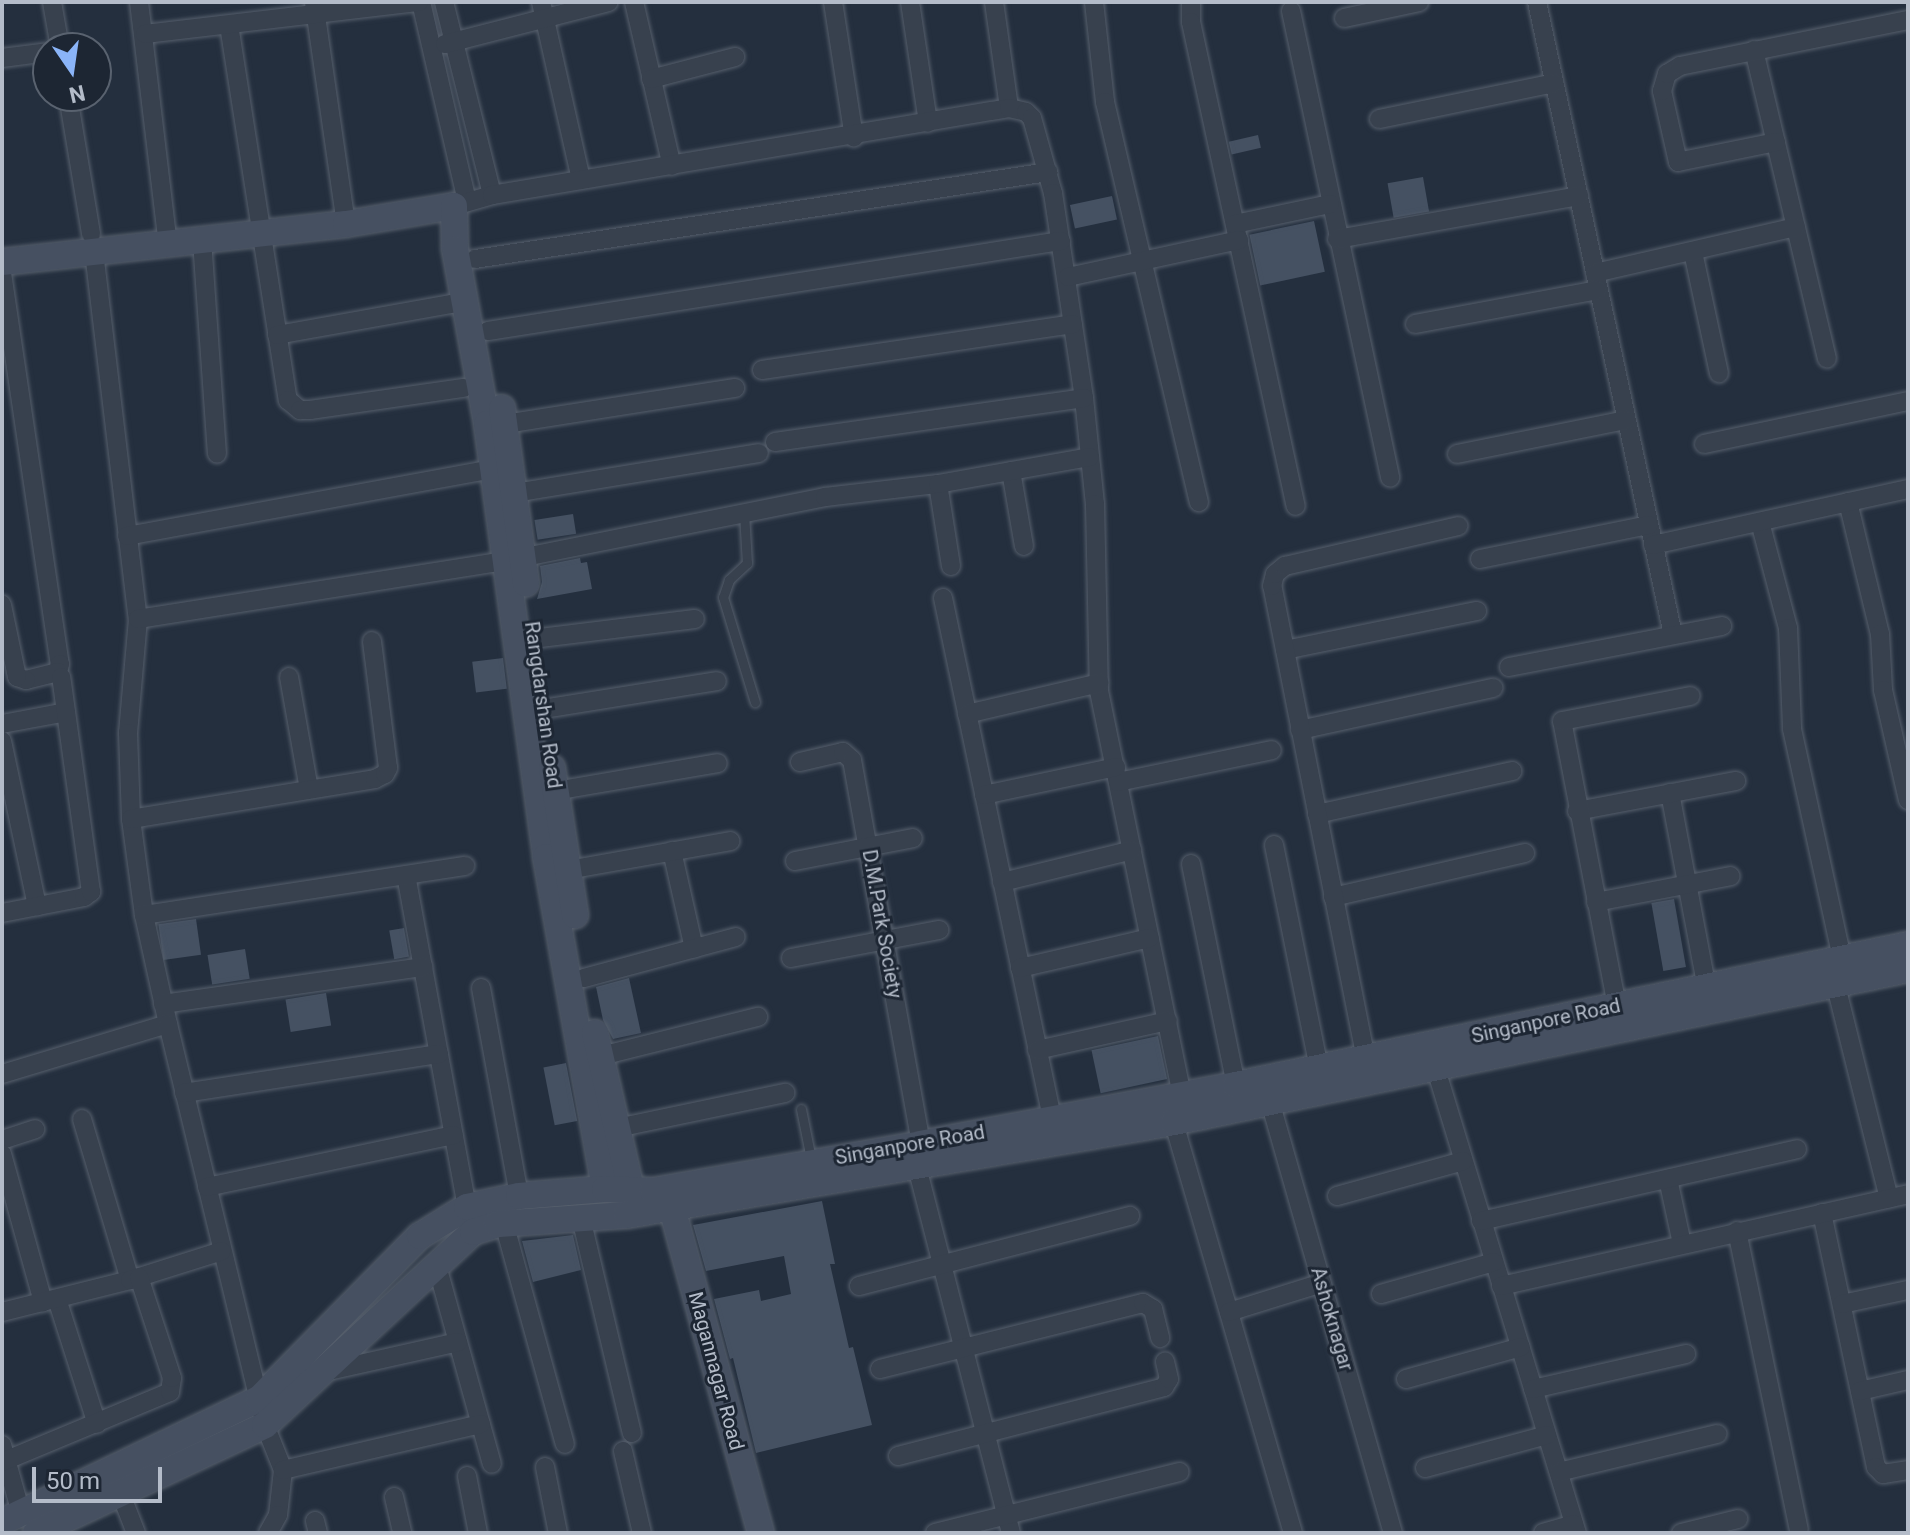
<!DOCTYPE html>
<html>
<head>
<meta charset="utf-8">
<style>
	body { margin:0 }
	#map { position:relative; width:1910px; height:1535px; overflow:hidden; background:#242f3e; font-family:Roboto,sans-serif }
	div>[style] { position:absolute }
	[style*='--x'] { left:calc(var(--x)*1px); top:calc(var(--y)*1px); width:calc(var(--w)*1px); rotate:calc(var(--a)*1deg) }
	.building>* { inset:0; background:#455162; transform-origin:0 0 }
	.roads { filter:drop-shadow(0 0 2px #565f6c) drop-shadow(0 0 2px #565f6c) }
	.lane>* { height:9px; margin:-4.5px; padding:0 4.5px; transform-origin:4.5px; border-radius:4.5px; background:#38414e }
	.street>* { height:18px; margin:-9px; padding:0 9px; transform-origin:9px; border-radius:9px; background:#38414e }
	.secondary>* { height:26px; margin:-13px; padding:0 13px; transform-origin:13px; border-radius:13px; background:#465061 }
	span { translate:-50% -50%; white-space:nowrap; text-align:center; line-height:1.15; -webkit-text-stroke:6px #1d2633; paint-order:stroke }
	.street-label { font-size:20px; color:#b4bcc9 }
	.frame { position:absolute; inset:0; border:4px solid #b4bcc9; pointer-events:none }
	.north { position:absolute; left:32px; top:32px; width:80px; height:80px; box-sizing:border-box; background:#1d2633; border:2px solid #59626f; border-radius:50%; rotate:167deg; font-size:22px; font-weight:700; line-height:32px; text-align:center; color:#b4bcc9 }
	.north::after { content:''; display:block; margin:auto; width:28px; height:36px; background:#8ab4f8; clip-path:polygon(50% 0,100% 100%,50% 72%,0 100%) }
	.scale { position:absolute; left:32px; top:1467px; width:130px; height:36px; box-sizing:border-box; border:4px solid #b4bcc9; border-top:0; padding-left:10px; font-size:24px; line-height:28px; white-space:nowrap; color:#b4bcc9; -webkit-text-stroke:6px #1d2633; paint-order:stroke }
</style>
</head>
<body>
<div id="map">
	<div class="building">
		<div style="left:1258px;top:135px;width:13px;height:30px;rotate:77deg"></div>
		<div style="left:1423px;top:177px;width:35px;height:36px;rotate:80deg"></div>
		<div style="left:1112px;top:196px;width:24px;height:43px;rotate:78deg"></div>
		<div style="left:1314px;top:221px;width:52px;height:66px;rotate:78deg"></div>
		<div style="left:573px;top:514px;width:20px;height:39px;rotate:81deg"></div>
		<div style="clip-path:polygon(580px 558px,581px 563px,587px 562px,592px 589px,537px 599px,542px 582px,540px 566px)"></div>
		<div style="left:503px;top:658px;width:31px;height:31px;rotate:83deg"></div>
		<div style="left:1674px;top:899px;width:69px;height:23px;rotate:80deg"></div>
		<div style="left:196px;top:919px;width:36px;height:38px;rotate:82deg"></div>
		<div style="left:404px;top:928px;width:29px;height:15px;rotate:80deg"></div>
		<div style="left:245px;top:949px;width:30px;height:38px;rotate:81deg"></div>
		<div style="clip-path:polygon(629px 978px,641px 1033px,613px 1039px,603px 1020px,596px 987px)"></div>
		<div style="left:326px;top:993px;width:33px;height:41px;rotate:81deg"></div>
		<div style="left:1158px;top:1036px;width:44px;height:68px;rotate:78deg"></div>
		<div style="left:566px;top:1063px;width:59px;height:23px;rotate:79deg"></div>
		<div style="clip-path:polygon(822px 1201px,835px 1264px,830px 1264px,849px 1348px,853px 1347px,872px 1425px,756px 1453px,733px 1358px,730px 1359px,714px 1299px,759px 1290px,761px 1301px,791px 1294px,784px 1256px,706px 1271px,693px 1225px)"></div>
		<div style="clip-path:polygon(573px 1235px,581px 1270px,533px 1282px,522px 1241px)"></div>
	</div>
	<div class="roads">
		<div class="lane">
			<div style="--x:744;--y:513;--w:50;--a:86.6"></div>
			<div style="--x:747;--y:563;--w:25;--a:137"></div>
			<div style="--x:729;--y:580;--w:18;--a:109"></div>
			<div style="--x:723;--y:597;--w:110;--a:73.1"></div>
			<div style="--x:801;--y:1109;--w:51;--a:78.7"></div>
		</div>
		<div class="street">
			<div style="--x:52;--y:2;--w:47;--a:80.1"></div>
			<div style="--x:139;--y:2;--w:244;--a:83.2"></div>
			<div style="--x:314;--y:2;--w:224;--a:81.8"></div>
			<div style="--x:421;--y:2;--w:204;--a:77"></div>
			<div style="--x:444;--y:2;--w:199;--a:76"></div>
			<div style="--x:541;--y:2;--w:182;--a:77.3"></div>
			<div style="--x:634;--y:2;--w:168;--a:77"></div>
			<div style="--x:833;--y:2;--w:137;--a:81.2"></div>
			<div style="--x:910;--y:2;--w:122;--a:81.5"></div>
			<div style="--x:994;--y:2;--w:107;--a:81.9"></div>
			<div style="--x:1094;--y:2;--w:101;--a:83.7"></div>
			<div style="--x:1105;--y:102;--w:411;--a:76.8"></div>
			<div style="--x:1191;--y:2;--w:20;--a:90"></div>
			<div style="--x:1191;--y:22;--w:495;--a:77.8"></div>
			<div style="--x:1537;--y:2;--w:647;--a:77.87"></div>
			<div style="--x:1291;--y:11;--w:477;--a:78"></div>
			<div style="--x:1344;--y:18;--w:77;--a:-12"></div>
			<div style="--x:229;--y:25;--w:380;--a:81.1"></div>
			<div style="--x:288;--y:400;--w:16;--a:40"></div>
			<div style="--x:300;--y:410;--w:10;--a:0"></div>
			<div style="--x:310;--y:410;--w:155;--a:-8.2"></div>
			<div style="--x:145;--y:34;--w:276;--a:-6.7"></div>
			<div style="--x:445;--y:44;--w:169;--a:-14.4"></div>
			<div style="--x:1754;--y:50;--w:317;--a:76.7"></div>
			<div style="--x:2;--y:58;--w:46;--a:-7.4"></div>
			<div style="--x:651;--y:79;--w:87;--a:-14.7"></div>
			<div style="--x:68;--y:96;--w:140;--a:80.5"></div>
			<div style="--x:1379;--y:119;--w:179;--a:-11.6"></div>
			<div style="--x:1776;--y:142;--w:100;--a:168.5"></div>
			<div style="--x:1678;--y:162;--w:73;--a:-102.7"></div>
			<div style="--x:1662;--y:91;--w:18;--a:-74"></div>
			<div style="--x:1667;--y:74;--w:15;--a:-32"></div>
			<div style="--x:1680;--y:66;--w:233;--a:-11.4"></div>
			<div style="--x:454;--y:206;--w:40;--a:-16"></div>
			<div style="--x:492;--y:195;--w:524;--a:-9.55"></div>
			<div style="--x:1009;--y:108;--w:17;--a:13"></div>
			<div style="--x:1026;--y:112;--w:8;--a:45"></div>
			<div style="--x:1032;--y:118;--w:78;--a:74.4"></div>
			<div style="--x:1053;--y:193;--w:207;--a:81.4"></div>
			<div style="--x:1084;--y:398;--w:107;--a:84.1"></div>
			<div style="--x:1095;--y:504;--w:187;--a:88.8"></div>
			<div style="--x:1099;--y:691;--w:412;--a:78.4"></div>
			<div style="--x:1235;--y:224;--w:97;--a:-11.9"></div>
			<div style="--x:1337;--y:239;--w:246;--a:-10.1"></div>
			<div style="--x:202;--y:240;--w:214;--a:86"></div>
			<div style="--x:94;--y:252;--w:370;--a:83.2"></div>
			<div style="--x:138;--y:619;--w:114;--a:95"></div>
			<div style="--x:128;--y:733;--w:86;--a:88"></div>
			<div style="--x:131;--y:819;--w:97;--a:82.3"></div>
			<div style="--x:144;--y:915;--w:112;--a:77.6"></div>
			<div style="--x:1693;--y:252;--w:124;--a:77.9"></div>
			<div style="--x:475;--y:259;--w:580;--a:-8.63"></div>
			<div style="--x:2;--y:273;--w:395;--a:81.6"></div>
			<div style="--x:60;--y:664;--w:8;--a:104"></div>
			<div style="--x:58;--y:672;--w:33;--a:166"></div>
			<div style="--x:26;--y:680;--w:9;--a:-162"></div>
			<div style="--x:17;--y:677;--w:74;--a:-101.8"></div>
			<div style="--x:1595;--y:273;--w:206;--a:-12.9"></div>
			<div style="--x:1068;--y:277;--w:175;--a:-12.2"></div>
			<div style="--x:1415;--y:324;--w:186;--a:-10.5"></div>
			<div style="--x:488;--y:331;--w:580;--a:-8.93"></div>
			<div style="--x:277;--y:335;--w:193;--a:-10.1"></div>
			<div style="--x:762;--y:370;--w:314;--a:-8.4"></div>
			<div style="--x:505;--y:424;--w:233;--a:-8.9"></div>
			<div style="--x:775;--y:442;--w:312;--a:-8.1"></div>
			<div style="--x:1704;--y:444;--w:208;--a:-11.9"></div>
			<div style="--x:1457;--y:454;--w:172;--a:-11.4"></div>
			<div style="--x:1011;--y:471;--w:76;--a:80.2"></div>
			<div style="--x:938;--y:484;--w:83;--a:81"></div>
			<div style="--x:515;--y:493;--w:247;--a:-9.3"></div>
			<div style="--x:1848;--y:502;--w:136;--a:76.4"></div>
			<div style="--x:1880;--y:634;--w:56;--a:86.9"></div>
			<div style="--x:1883;--y:690;--w:113;--a:77.2"></div>
			<div style="--x:1760;--y:522;--w:110;--a:75.2"></div>
			<div style="--x:1788;--y:628;--w:101;--a:87.7"></div>
			<div style="--x:1792;--y:729;--w:234;--a:77.7"></div>
			<div style="--x:127;--y:536;--w:371;--a:-10.4"></div>
			<div style="--x:1653;--y:545;--w:261;--a:-12.4"></div>
			<div style="--x:1480;--y:559;--w:172;--a:-11.4"></div>
			<div style="--x:943;--y:598;--w:531;--a:78.16"></div>
			<div style="--x:138;--y:619;--w:372;--a:-9"></div>
			<div style="--x:505;--y:561;--w:326;--a:-11.3"></div>
			<div style="--x:825;--y:497;--w:114;--a:-6.6"></div>
			<div style="--x:938;--y:484;--w:154;--a:-10.1"></div>
			<div style="--x:532;--y:639;--w:164;--a:-7"></div>
			<div style="--x:1285;--y:650;--w:196;--a:-11.5"></div>
			<div style="--x:1509;--y:667;--w:217;--a:-10.9"></div>
			<div style="--x:289;--y:677;--w:114;--a:79.9"></div>
			<div style="--x:543;--y:709;--w:176;--a:-9.1"></div>
			<div style="--x:967;--y:714;--w:136;--a:-13.2"></div>
			<div style="--x:2;--y:724;--w:65;--a:-10.6"></div>
			<div style="--x:1300;--y:730;--w:198;--a:-12.3"></div>
			<div style="--x:2;--y:741;--w:169;--a:78"></div>
			<div style="--x:800;--y:762;--w:44;--a:-13.1"></div>
			<div style="--x:843;--y:752;--w:12;--a:42"></div>
			<div style="--x:852;--y:760;--w:400;--a:79.8"></div>
			<div style="--x:1118;--y:782;--w:157;--a:-11.7"></div>
			<div style="--x:555;--y:791;--w:165;--a:-9.7"></div>
			<div style="--x:1670;--y:793;--w:198;--a:79.3"></div>
			<div style="--x:984;--y:795;--w:135;--a:-12"></div>
			<div style="--x:1577;--y:811;--w:162;--a:-10.7"></div>
			<div style="--x:1317;--y:814;--w:200;--a:-12.4"></div>
			<div style="--x:131;--y:819;--w:247;--a:-9.3"></div>
			<div style="--x:375;--y:779;--w:11;--a:-27"></div>
			<div style="--x:385;--y:774;--w:7;--a:-63"></div>
			<div style="--x:388;--y:768;--w:128;--a:-97.2"></div>
			<div style="--x:1274;--y:845;--w:227;--a:78.6"></div>
			<div style="--x:672;--y:851;--w:100;--a:77.3"></div>
			<div style="--x:795;--y:861;--w:120;--a:-11"></div>
			<div style="--x:1191;--y:864;--w:226;--a:78.5"></div>
			<div style="--x:568;--y:870;--w:165;--a:-10.1"></div>
			<div style="--x:406;--y:875;--w:338;--a:79.6"></div>
			<div style="--x:1002;--y:882;--w:134;--a:-13.8"></div>
			<div style="--x:1333;--y:897;--w:197;--a:-12.9"></div>
			<div style="--x:1596;--y:902;--w:137;--a:-10.9"></div>
			<div style="--x:2;--y:913;--w:84;--a:-11"></div>
			<div style="--x:84;--y:897;--w:9;--a:-36"></div>
			<div style="--x:91;--y:892;--w:217;--a:-97.9"></div>
			<div style="--x:144;--y:915;--w:325;--a:-8.7"></div>
			<div style="--x:791;--y:958;--w:151;--a:-10.7"></div>
			<div style="--x:1020;--y:968;--w:133;--a:-13"></div>
			<div style="--x:584;--y:978;--w:157;--a:-15.1"></div>
			<div style="--x:1835;--y:982;--w:223;--a:76"></div>
			<div style="--x:481;--y:988;--w:211;--a:79.6"></div>
			<div style="--x:163;--y:1004;--w:263;--a:-8.1"></div>
			<div style="--x:1617;--y:1006;--w:290;--a:-100.9"></div>
			<div style="--x:1562;--y:721;--w:131;--a:-11"></div>
			<div style="--x:1037;--y:1050;--w:134;--a:-12.5"></div>
			<div style="--x:601;--y:1056;--w:162;--a:-14"></div>
			<div style="--x:1432;--y:1056;--w:499;--a:73.1"></div>
			<div style="--x:1366;--y:1059;--w:482;--a:-101.2"></div>
			<div style="--x:1272;--y:586;--w:12;--a:-76"></div>
			<div style="--x:1275;--y:574;--w:13;--a:-39"></div>
			<div style="--x:1285;--y:566;--w:178;--a:-13"></div>
			<div style="--x:2;--y:1074;--w:173;--a:-16.8"></div>
			<div style="--x:168;--y:1024;--w:413;--a:76.4"></div>
			<div style="--x:265;--y:1425;--w:48;--a:68.2"></div>
			<div style="--x:283;--y:1470;--w:45;--a:96.3"></div>
			<div style="--x:278;--y:1515;--w:21;--a:119"></div>
			<div style="--x:184;--y:1093;--w:258;--a:-8.7"></div>
			<div style="--x:1271;--y:1105;--w:445;--a:74.1"></div>
			<div style="--x:1171;--y:1113;--w:437;--a:73.8"></div>
			<div style="--x:82;--y:1119;--w:168;--a:73.4"></div>
			<div style="--x:617;--y:1128;--w:172;--a:-11.8"></div>
			<div style="--x:2;--y:1140;--w:35;--a:-18"></div>
			<div style="--x:2;--y:1154;--w:154;--a:74.5"></div>
			<div style="--x:917;--y:1167;--w:378;--a:75.6"></div>
			<div style="--x:1668;--y:1179;--w:66;--a:77.8"></div>
			<div style="--x:207;--y:1187;--w:252;--a:-11.9"></div>
			<div style="--x:1337;--y:1196;--w:131;--a:-15.5"></div>
			<div style="--x:1822;--y:1213;--w:260;--a:78"></div>
			<div style="--x:1876;--y:1467;--w:10;--a:45"></div>
			<div style="--x:1883;--y:1474;--w:25;--a:-9"></div>
			<div style="--x:581;--y:1218;--w:221;--a:76.7"></div>
			<div style="--x:1481;--y:1221;--w:324;--a:-12.8"></div>
			<div style="--x:504;--y:1223;--w:229;--a:74.6"></div>
			<div style="--x:1737;--y:1231;--w:305;--a:78.3"></div>
			<div style="--x:437;--y:1266;--w:205;--a:74.5"></div>
			<div style="--x:859;--y:1286;--w:280;--a:-14.5"></div>
			<div style="--x:1501;--y:1286;--w:417;--a:-12.7"></div>
			<div style="--x:1381;--y:1294;--w:117;--a:-15.8"></div>
			<div style="--x:57;--y:1299;--w:131;--a:72.3"></div>
			<div style="--x:1842;--y:1304;--w:67;--a:-12"></div>
			<div style="--x:2;--y:1312;--w:132;--a:-14"></div>
			<div style="--x:130;--y:1280;--w:96;--a:-17.5"></div>
			<div style="--x:1229;--y:1312;--w:97;--a:-17.3"></div>
			<div style="--x:880;--y:1369;--w:271;--a:-14.1"></div>
			<div style="--x:1143;--y:1303;--w:12;--a:31"></div>
			<div style="--x:1153;--y:1309;--w:30;--a:76"></div>
			<div style="--x:324;--y:1372;--w:137;--a:-12.6"></div>
			<div style="--x:1406;--y:1379;--w:119;--a:-15.5"></div>
			<div style="--x:1533;--y:1389;--w:157;--a:-12.9"></div>
			<div style="--x:1860;--y:1391;--w:49;--a:-12.9"></div>
			<div style="--x:2;--y:1445;--w:71;--a:74.4"></div>
			<div style="--x:623;--y:1451;--w:84;--a:77"></div>
			<div style="--x:898;--y:1456;--w:275;--a:-14.5"></div>
			<div style="--x:1164;--y:1387;--w:9;--a:-58"></div>
			<div style="--x:1169;--y:1379;--w:18;--a:-103"></div>
			<div style="--x:2;--y:1462;--w:182;--a:-22.6"></div>
			<div style="--x:170;--y:1392;--w:14;--a:-82"></div>
			<div style="--x:172;--y:1378;--w:106;--a:-108.1"></div>
			<div style="--x:545;--y:1467;--w:67;--a:78.9"></div>
			<div style="--x:1425;--y:1468;--w:126;--a:-15.1"></div>
			<div style="--x:283;--y:1470;--w:203;--a:-13.1"></div>
			<div style="--x:1559;--y:1472;--w:163;--a:-13.5"></div>
			<div style="--x:467;--y:1476;--w:58;--a:79.1"></div>
			<div style="--x:120;--y:1492;--w:44;--a:68.7"></div>
			<div style="--x:394;--y:1497;--w:37;--a:77"></div>
			<div style="--x:315;--y:1521;--w:12;--a:76"></div>
			<div style="--x:935;--y:1533;--w:252;--a:-14"></div>
			<div style="--x:1543;--y:1533;--w:32;--a:-16"></div>
			<div style="--x:1681;--y:1533;--w:59;--a:-13.8"></div>
		</div>
		<div class="secondary">
			<div style="--x:2;--y:262;--w:346;--a:-6.3"></div>
			<div style="--x:346;--y:224;--w:109;--a:-9.5"></div>
			<div style="--x:454;--y:206;--w:43;--a:88.7"></div>
			<div style="--x:455;--y:249;--w:178;--a:79.6"></div>
			<div style="--x:487;--y:424;--w:437;--a:82.2"></div>
			<div style="--x:546;--y:857;--w:337;--a:79.9"></div>
			<div style="--x:502;--y:408;--w:177;--a:82.2"></div>
			<div style="--x:552;--y:768;--w:149;--a:81.1"></div>
			<div style="--x:595;--y:1033;--w:160;--a:77"></div>
			<div style="--x:672;--y:1208;--w:337;--a:74.7"></div>
			<div style="--x:2;--y:1522;--w:285;--a:-25.6"></div>
			<div style="--x:259;--y:1399;--w:229;--a:-45.4"></div>
			<div style="--x:420;--y:1236;--w:55;--a:-31.7"></div>
			<div style="--x:467;--y:1207;--w:53;--a:-11.9"></div>
			<div style="--x:519;--y:1196;--w:86;--a:-4.7"></div>
			<div style="--x:605;--y:1189;--w:48;--a:2.4"></div>
			<div style="--x:653;--y:1191;--w:272;--a:-9.9"></div>
			<div style="--x:921;--y:1144;--w:320;--a:-10.6"></div>
			<div style="--x:1236;--y:1085;--w:686;--a:-11.77"></div>
			<div style="--x:36;--y:1533;--w:253;--a:-25.2"></div>
			<div style="--x:265;--y:1425;--w:284;--a:-42.9"></div>
			<div style="--x:473;--y:1232;--w:25;--a:-18"></div>
			<div style="--x:497;--y:1224;--w:130;--a:-4"></div>
			<div style="--x:627;--y:1215;--w:555;--a:-9.65"></div>
			<div style="--x:1174;--y:1122;--w:750;--a:-11.77"></div>
		</div>
	</div>
	<div class="street-label">
		<span style="left:543px;top:705px;rotate:82deg">Rangdarshan Road</span>
		<span style="left:882px;top:924px;rotate:80deg">D.M.Park Society</span>
		<span style="left:1546px;top:1021px;rotate:-12deg">Singanpore Road</span>
		<span style="left:910px;top:1145px;rotate:-10deg">Singanpore Road</span>
		<span style="left:1332px;top:1319px;rotate:74deg">Ashoknagar</span>
		<span style="left:716px;top:1371px;rotate:75deg">Magannagar Road</span>
	</div>
	<div class="frame"></div>
	<div class="north">N</div>
	<div class="scale">50 m</div>
</div>
</body>
</html>
